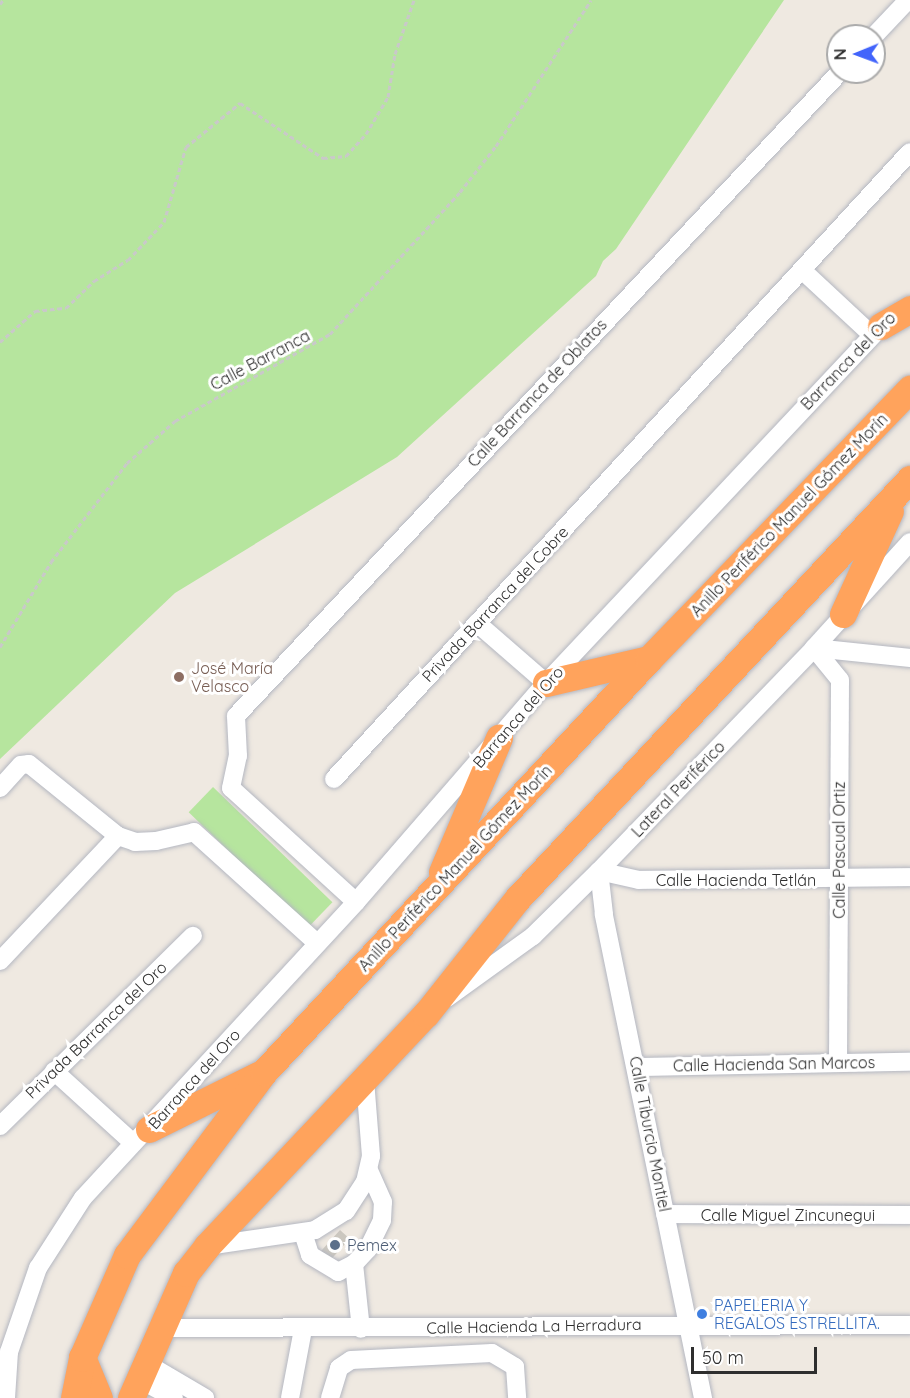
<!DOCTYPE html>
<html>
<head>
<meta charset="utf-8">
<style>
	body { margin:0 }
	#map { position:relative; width:910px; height:1398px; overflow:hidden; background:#efe9e1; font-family:Quicksand,sans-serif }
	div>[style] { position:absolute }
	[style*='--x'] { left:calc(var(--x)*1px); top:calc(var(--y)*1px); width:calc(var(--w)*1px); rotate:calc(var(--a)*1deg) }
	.green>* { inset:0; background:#b6e59e; transform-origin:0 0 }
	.building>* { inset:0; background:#cbc7bf; transform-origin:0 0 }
	.path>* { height:3px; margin-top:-1.5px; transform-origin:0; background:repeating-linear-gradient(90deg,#c9c9c9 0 4.5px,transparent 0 7.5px) }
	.roads { filter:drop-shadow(0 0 2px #b4b7c1) drop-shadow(0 0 2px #b4b7c1) }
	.minor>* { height:18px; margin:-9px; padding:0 9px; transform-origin:9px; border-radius:9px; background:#fff }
	.highway>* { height:27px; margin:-13.5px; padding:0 13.5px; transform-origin:13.5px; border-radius:13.5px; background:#ffa35c }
	.dots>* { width:16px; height:16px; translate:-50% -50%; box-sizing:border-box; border:3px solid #fff; border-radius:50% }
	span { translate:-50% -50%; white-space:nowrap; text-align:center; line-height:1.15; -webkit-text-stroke:6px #fff; paint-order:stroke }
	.street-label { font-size:16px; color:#2e2e2e }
	.education-label { font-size:16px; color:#785e54 }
	.left { translate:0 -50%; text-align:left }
	.service-label { font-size:16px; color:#4e5e75 }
	.shop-label { font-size:16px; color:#366cbe }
	.north { position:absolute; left:826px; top:24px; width:60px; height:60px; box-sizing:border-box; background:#fff; border:2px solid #ababab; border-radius:50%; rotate:269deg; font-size:16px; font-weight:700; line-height:24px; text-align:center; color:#2e2e2e }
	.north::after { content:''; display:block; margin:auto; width:21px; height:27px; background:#4264fb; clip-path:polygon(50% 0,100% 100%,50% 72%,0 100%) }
	.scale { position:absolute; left:691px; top:1347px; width:126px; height:27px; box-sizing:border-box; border:3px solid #2e2e2e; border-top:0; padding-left:8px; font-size:18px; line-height:21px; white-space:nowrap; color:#2e2e2e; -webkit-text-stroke:4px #fff; paint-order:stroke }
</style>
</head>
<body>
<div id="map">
	<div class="green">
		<div style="clip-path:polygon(0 0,784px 0,616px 249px,603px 261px,596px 276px,397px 457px,175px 593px,0 759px)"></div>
		<div style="left:213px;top:787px;width:166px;height:35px;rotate:44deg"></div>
	</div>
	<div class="building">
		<div style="left:340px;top:1230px;width:13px;height:29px;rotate:42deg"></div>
	</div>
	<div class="path">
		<div style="--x:0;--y:4;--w:5;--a:-53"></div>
		<div style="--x:0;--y:342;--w:47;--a:-41.5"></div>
		<div style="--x:35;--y:311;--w:31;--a:-6"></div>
		<div style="--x:66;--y:308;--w:39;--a:-44"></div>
		<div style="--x:94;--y:281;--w:40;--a:-32"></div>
		<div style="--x:128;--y:260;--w:52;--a:-46.5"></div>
		<div style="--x:164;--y:222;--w:78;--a:-73.7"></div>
		<div style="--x:186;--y:147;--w:70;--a:-39.2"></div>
		<div style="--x:240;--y:103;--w:100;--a:33.5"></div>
		<div style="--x:323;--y:158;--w:23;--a:-5"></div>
		<div style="--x:346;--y:156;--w:30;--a:-48"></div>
		<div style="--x:366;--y:134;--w:43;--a:-59.3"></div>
		<div style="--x:388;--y:97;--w:44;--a:-80.8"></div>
		<div style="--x:395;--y:54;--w:57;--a:-70.6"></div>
		<div style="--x:0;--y:647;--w:99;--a:-59"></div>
		<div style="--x:51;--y:562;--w:125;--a:-52.5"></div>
		<div style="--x:127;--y:463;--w:64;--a:-41.2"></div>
		<div style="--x:175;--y:421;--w:178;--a:-29.3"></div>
		<div style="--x:330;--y:334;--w:193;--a:-47.5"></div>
		<div style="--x:460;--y:192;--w:58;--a:-52"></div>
		<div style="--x:496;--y:146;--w:174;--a:-56.9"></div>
	</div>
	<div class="roads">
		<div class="minor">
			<div style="--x:874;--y:36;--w:50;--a:-46.6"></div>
			<div style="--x:802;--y:270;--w:96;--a:42.9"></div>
			<div style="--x:477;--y:623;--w:91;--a:41"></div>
			<div style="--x:814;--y:648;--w:41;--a:50.9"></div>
			<div style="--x:840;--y:680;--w:381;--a:90.3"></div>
			<div style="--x:814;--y:648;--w:97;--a:5.9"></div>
			<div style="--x:334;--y:779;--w:851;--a:-47.43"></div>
			<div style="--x:0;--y:788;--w:31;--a:-48"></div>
			<div style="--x:21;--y:765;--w:8;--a:-7"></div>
			<div style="--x:29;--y:764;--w:114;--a:39"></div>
			<div style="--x:118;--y:836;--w:18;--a:19"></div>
			<div style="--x:135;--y:842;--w:21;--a:-3"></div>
			<div style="--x:156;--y:841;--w:39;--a:-13"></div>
			<div style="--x:194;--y:832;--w:166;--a:42.1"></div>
			<div style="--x:356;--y:902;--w:169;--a:-137.6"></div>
			<div style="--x:231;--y:788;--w:33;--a:-78"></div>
			<div style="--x:238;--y:756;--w:40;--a:-92.9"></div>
			<div style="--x:236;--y:716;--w:883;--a:-46.84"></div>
			<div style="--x:0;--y:961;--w:172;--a:-46.7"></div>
			<div style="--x:447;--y:998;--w:106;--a:-35.8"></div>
			<div style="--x:533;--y:936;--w:93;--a:-44.6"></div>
			<div style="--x:599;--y:871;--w:310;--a:-46"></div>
			<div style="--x:814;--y:648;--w:143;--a:-47.8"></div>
			<div style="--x:638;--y:1067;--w:272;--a:-1.1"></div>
			<div style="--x:54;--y:1071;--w:107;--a:42.3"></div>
			<div style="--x:0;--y:1126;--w:271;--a:-44.6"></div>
			<div style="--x:665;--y:1214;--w:245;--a:0.2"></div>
			<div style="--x:303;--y:1233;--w:23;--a:72"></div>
			<div style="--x:310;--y:1255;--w:33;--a:31"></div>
			<div style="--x:338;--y:1272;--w:18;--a:-27"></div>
			<div style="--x:354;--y:1264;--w:21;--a:-47"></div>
			<div style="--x:368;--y:1249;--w:32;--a:-64"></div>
			<div style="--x:382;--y:1220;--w:18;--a:-87"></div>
			<div style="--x:383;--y:1202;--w:35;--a:-114"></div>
			<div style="--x:207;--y:1246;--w:109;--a:-8.4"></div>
			<div style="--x:315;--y:1230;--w:36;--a:-32"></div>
			<div style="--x:346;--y:1211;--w:35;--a:-57"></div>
			<div style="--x:365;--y:1182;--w:27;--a:-77"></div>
			<div style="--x:371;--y:1156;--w:77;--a:-94.5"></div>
			<div style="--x:354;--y:1264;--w:65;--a:83.9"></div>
			<div style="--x:159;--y:1328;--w:751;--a:-0.23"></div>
			<div style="--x:144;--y:1362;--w:71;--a:30.5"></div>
			<div style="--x:137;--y:1378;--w:42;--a:28.4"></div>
			<div style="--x:6;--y:1398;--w:46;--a:-86.3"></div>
			<div style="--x:9;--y:1352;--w:89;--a:-71"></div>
			<div style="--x:38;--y:1268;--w:83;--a:-57.3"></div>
			<div style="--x:83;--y:1198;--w:403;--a:-47.3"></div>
			<div style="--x:356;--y:902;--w:290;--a:-49.1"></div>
			<div style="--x:546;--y:683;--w:502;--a:-46.77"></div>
			<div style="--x:290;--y:1398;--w:70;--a:-79.3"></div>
			<div style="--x:330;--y:1398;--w:31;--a:-73"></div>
			<div style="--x:339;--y:1368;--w:14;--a:-34"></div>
			<div style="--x:351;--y:1360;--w:141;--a:-2.8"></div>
			<div style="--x:492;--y:1353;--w:27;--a:31"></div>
			<div style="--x:515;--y:1367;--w:31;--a:86"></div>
			<div style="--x:703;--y:1398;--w:494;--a:-101.6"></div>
			<div style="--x:604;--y:914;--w:43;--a:-96.6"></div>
			<div style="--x:599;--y:871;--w:41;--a:12.7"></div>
			<div style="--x:639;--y:880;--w:271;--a:-0.6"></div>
		</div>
		<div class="highway">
			<div style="--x:881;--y:326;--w:34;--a:-30"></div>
			<div style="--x:843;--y:614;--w:113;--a:-65.5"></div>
			<div style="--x:546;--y:683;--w:106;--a:-13.1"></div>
			<div style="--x:442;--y:872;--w:146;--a:-67"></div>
			<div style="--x:149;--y:1129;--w:122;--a:-26.4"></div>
			<div style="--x:82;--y:1357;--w:44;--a:67.5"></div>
			<div style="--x:74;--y:1398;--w:41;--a:-78.7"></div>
			<div style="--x:82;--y:1358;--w:112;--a:-66.4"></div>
			<div style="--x:127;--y:1255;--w:229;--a:-53.2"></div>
			<div style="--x:264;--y:1072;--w:565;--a:-47.01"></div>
			<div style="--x:649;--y:659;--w:376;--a:-46"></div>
			<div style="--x:131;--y:1398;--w:137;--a:-66.3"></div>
			<div style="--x:186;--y:1273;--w:34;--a:-52"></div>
			<div style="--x:207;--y:1246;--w:319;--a:-46.7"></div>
			<div style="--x:426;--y:1014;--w:148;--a:-51.6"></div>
			<div style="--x:518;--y:898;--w:574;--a:-46.91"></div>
		</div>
	</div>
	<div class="dots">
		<div style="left:179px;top:677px;background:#8d6e63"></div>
		<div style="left:335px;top:1245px;background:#5c6f8a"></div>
		<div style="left:702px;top:1314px;background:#3f7fe0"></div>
	</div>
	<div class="street-label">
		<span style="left:260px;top:360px;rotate:-28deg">Calle Barranca</span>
		<span style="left:848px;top:361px;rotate:-46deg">Barranca del Oro</span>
		<span style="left:537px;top:393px;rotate:-47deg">Calle Barranca de Oblatos</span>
		<span style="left:789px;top:515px;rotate:-46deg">Anillo Periférico Manuel Gómez Morín</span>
		<span style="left:495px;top:604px;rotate:-47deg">Privada Barranca del Cobre</span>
		<span style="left:518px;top:717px;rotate:-49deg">Barranca del Oro</span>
		<span style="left:678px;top:789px;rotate:-46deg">Lateral Periférico</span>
		<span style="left:839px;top:850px;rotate:-90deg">Calle Pascual Ortiz</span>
		<span style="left:455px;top:868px;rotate:-47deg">Anillo Periférico Manuel Gómez Morín</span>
		<span style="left:736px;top:880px">Calle Hacienda Tetlán</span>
		<span style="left:96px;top:1030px;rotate:-44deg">Privada Barranca del Oro</span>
		<span style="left:774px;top:1064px;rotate:-1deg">Calle Hacienda San Marcos</span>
		<span style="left:194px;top:1079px;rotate:-48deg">Barranca del Oro</span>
		<span style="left:650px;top:1134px;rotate:79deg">Calle Tiburcio Montiel</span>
		<span style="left:788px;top:1215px">Calle Miguel Zincunegui</span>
		<span style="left:534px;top:1326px;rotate:-1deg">Calle Hacienda La Herradura</span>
	</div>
	<div class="education-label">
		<span class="left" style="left:191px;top:677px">José María<br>Velasco</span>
	</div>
	<div class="service-label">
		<span class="left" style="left:347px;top:1245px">Pemex</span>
	</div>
	<div class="shop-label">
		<span class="left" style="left:714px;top:1314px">PAPELERIA Y<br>REGALOS ESTRELLITA.</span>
	</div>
	<div class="north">N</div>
	<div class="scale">50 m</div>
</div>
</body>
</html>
